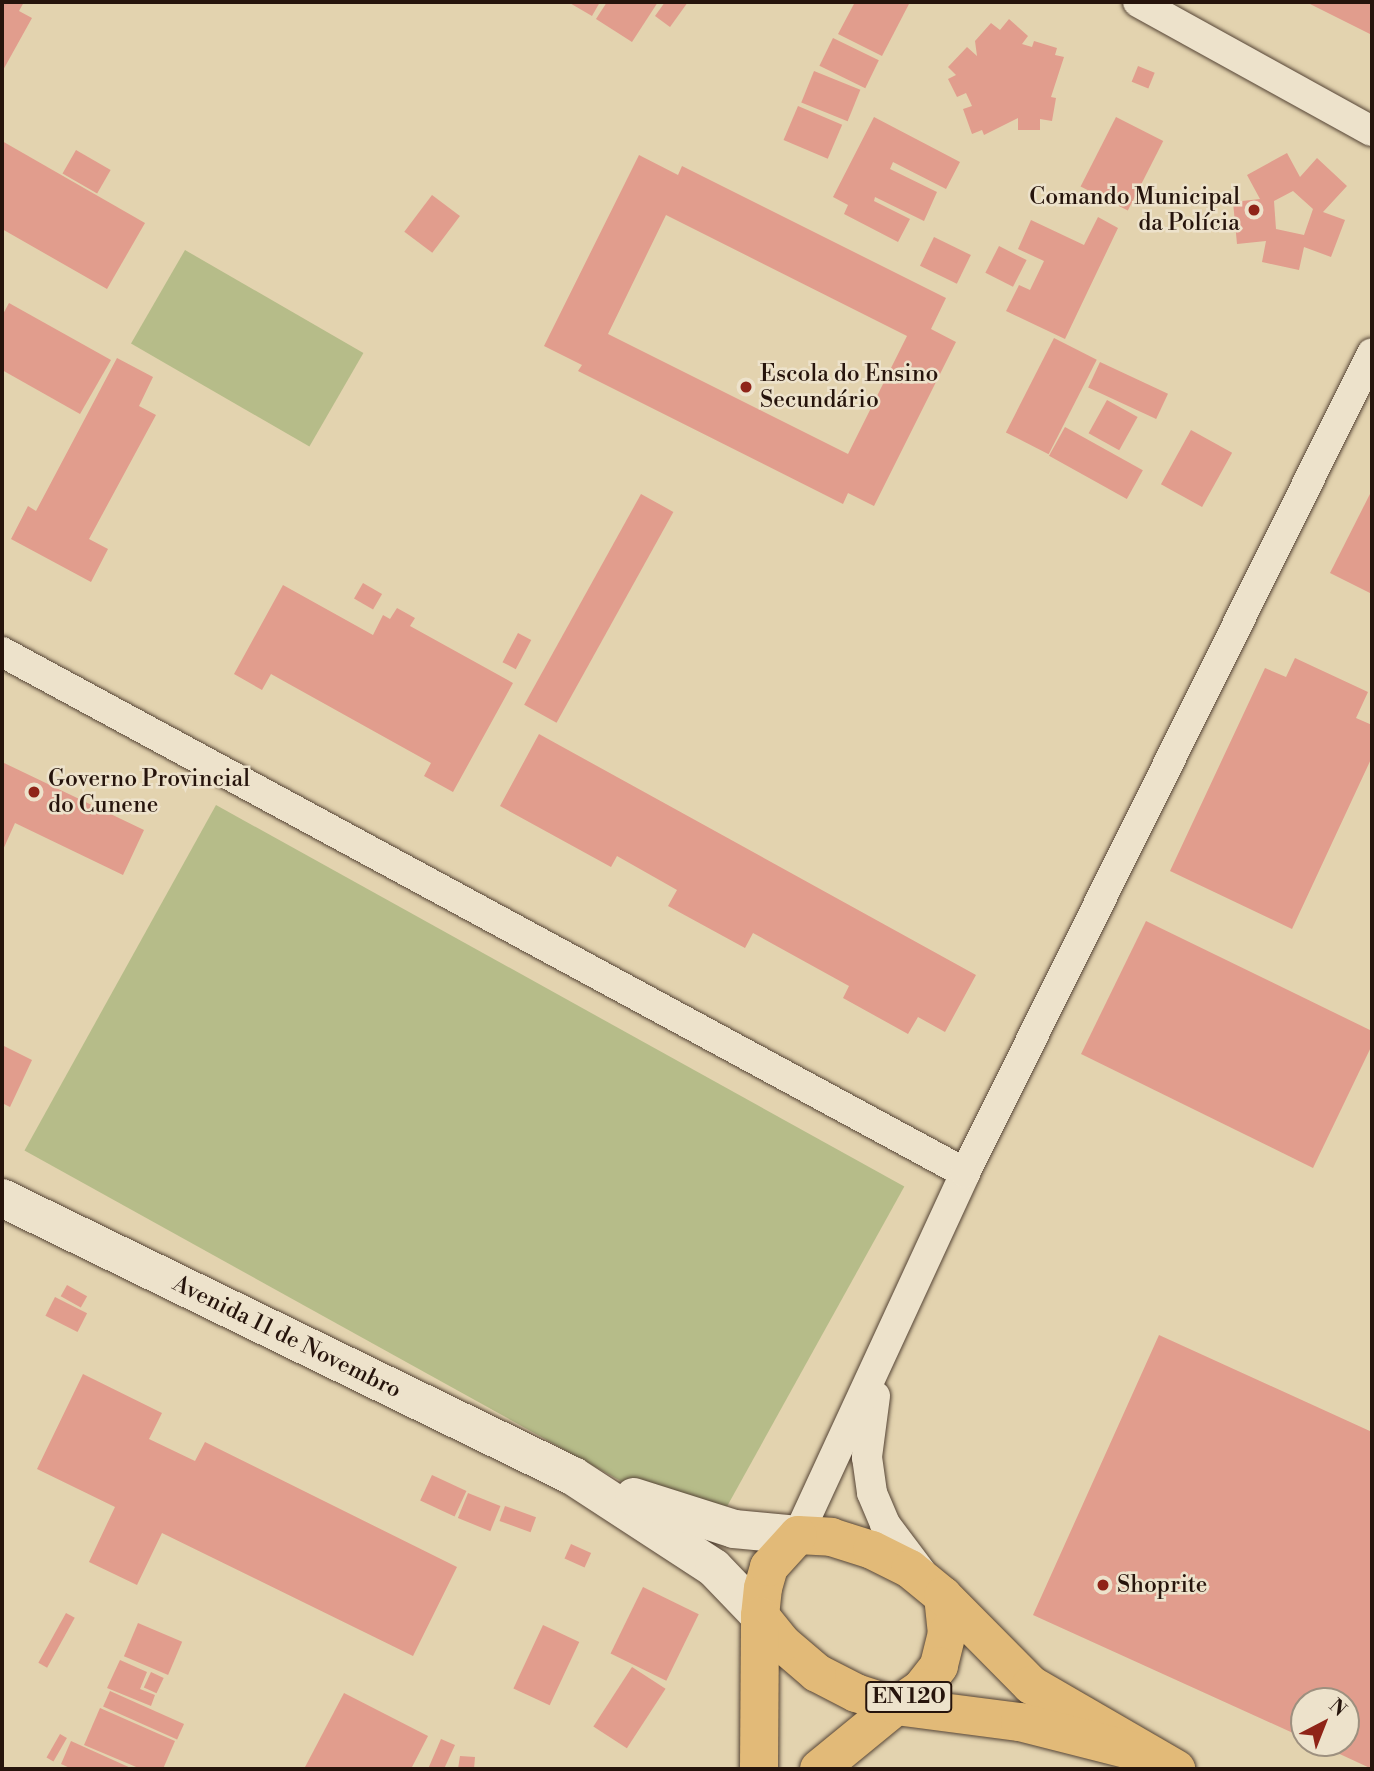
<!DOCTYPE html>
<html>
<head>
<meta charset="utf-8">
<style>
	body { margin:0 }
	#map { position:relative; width:1374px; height:1771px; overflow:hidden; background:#e3d3af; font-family:"Libre Bodoni",serif }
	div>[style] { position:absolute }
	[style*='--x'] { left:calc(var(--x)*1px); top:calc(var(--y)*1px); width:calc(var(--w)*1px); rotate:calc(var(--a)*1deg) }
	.green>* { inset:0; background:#b6bc89; transform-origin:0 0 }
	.building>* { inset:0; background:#e19d8d; transform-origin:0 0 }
	.roads { filter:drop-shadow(0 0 2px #554435) drop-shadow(0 0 2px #554435) }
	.street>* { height:30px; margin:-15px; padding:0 15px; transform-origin:15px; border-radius:15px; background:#ede2cb }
	.secondary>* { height:38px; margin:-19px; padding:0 19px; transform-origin:19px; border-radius:19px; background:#ede2cb }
	.primary>* { height:38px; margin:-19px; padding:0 19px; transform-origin:19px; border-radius:19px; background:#e2ba78 }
	.dots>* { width:19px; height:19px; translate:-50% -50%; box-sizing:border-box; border:4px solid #ede2cb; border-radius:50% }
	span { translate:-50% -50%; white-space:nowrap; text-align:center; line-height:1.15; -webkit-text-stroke:5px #ede2cb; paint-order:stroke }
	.shield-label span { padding:2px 5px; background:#ede2cb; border:2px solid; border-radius:5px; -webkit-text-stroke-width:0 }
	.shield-label { font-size:21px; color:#26140c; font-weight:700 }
	.poi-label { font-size:23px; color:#26140c }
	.right { translate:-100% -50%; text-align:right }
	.left { translate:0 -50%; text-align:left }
	.street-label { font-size:23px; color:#26140c }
	.frame { position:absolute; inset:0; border:4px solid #26140c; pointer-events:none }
	.north { position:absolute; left:1290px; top:1687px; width:70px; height:70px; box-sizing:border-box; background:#ede2cb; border:2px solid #9d907f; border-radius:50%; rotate:42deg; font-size:19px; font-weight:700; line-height:28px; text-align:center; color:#26140c }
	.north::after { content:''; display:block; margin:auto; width:24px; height:32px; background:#8f2418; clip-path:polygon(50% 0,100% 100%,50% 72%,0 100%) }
</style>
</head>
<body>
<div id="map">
	<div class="green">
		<div style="left:185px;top:250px;width:206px;height:108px;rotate:30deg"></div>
		<div style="left:216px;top:805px;width:787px;height:395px;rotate:29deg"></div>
	</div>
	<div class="building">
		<div style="clip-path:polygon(2px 2px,24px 2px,19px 11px,32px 18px,2px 72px)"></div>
		<div style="clip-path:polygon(568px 2px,600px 2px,592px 16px)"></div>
		<div style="clip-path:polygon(607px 2px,658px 2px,632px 42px,596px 19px)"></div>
		<div style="clip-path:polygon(665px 2px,688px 2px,670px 27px,655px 16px)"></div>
		<div style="clip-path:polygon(855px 2px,910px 2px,882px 56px,838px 34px)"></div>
		<div style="clip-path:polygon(1306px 2px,1372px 2px,1372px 35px)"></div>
		<div style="clip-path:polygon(1009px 19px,1028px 36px,1022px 44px,1032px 47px,1034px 41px,1057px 48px,1055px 55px,1064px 57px,1051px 97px,1056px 98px,1052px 121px,1040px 119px,1040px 130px,1018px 130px,1018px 118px,984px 135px,982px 130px,972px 134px,963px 109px,972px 106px,966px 93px,957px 97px,948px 79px,956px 75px,948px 67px,967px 47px,977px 56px,975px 41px,991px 23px,1000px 30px)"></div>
		<div style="left:833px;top:38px;width:51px;height:31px;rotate:26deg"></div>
		<div style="left:1138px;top:66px;width:18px;height:17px;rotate:22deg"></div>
		<div style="left:814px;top:71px;width:50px;height:34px;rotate:22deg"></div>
		<div style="left:798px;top:106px;width:48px;height:37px;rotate:23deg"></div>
		<div style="clip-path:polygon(874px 117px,960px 162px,946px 189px,893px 162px,890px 169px,937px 192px,924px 221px,875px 197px,874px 201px,910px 219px,898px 242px,844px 214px,848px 205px,833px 197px)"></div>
		<div style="left:1116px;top:117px;width:53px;height:78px;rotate:27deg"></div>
		<div style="clip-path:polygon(2px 141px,145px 223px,107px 289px,2px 229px)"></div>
		<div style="left:76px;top:150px;width:40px;height:27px;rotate:30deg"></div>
		<div style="clip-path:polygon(evenodd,1287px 153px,1300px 177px,1317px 158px,1347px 186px,1323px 212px,1345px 220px,1331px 257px,1304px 247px,1299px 270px,1262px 262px,1266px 241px,1237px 244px,1233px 202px,1260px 199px,1247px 175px,1287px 153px,1293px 191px,1313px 209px,1304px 235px,1276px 229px,1274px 201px,1293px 191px)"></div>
		<div style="clip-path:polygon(evenodd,639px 155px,678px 175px,682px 166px,946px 298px,931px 329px,956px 342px,874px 506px,848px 493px,843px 504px,578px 371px,582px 365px,544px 346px,639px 155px,666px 215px,907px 336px,848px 454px,608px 334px,666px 215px)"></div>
		<div style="left:432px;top:195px;width:35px;height:46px;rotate:37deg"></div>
		<div style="clip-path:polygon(1098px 217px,1118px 228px,1065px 339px,1006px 311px,1019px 285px,1030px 290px,1044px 261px,1018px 249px,1031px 220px,1084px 245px)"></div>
		<div style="left:934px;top:237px;width:41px;height:32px;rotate:26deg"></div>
		<div style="left:999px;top:246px;width:31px;height:30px;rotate:27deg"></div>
		<div style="clip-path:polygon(9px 303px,111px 360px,80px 414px,2px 370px,2px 316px)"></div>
		<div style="left:1054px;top:338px;width:48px;height:106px;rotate:27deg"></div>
		<div style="clip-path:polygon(117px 358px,153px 377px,139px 406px,156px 415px,89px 539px,108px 549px,91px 582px,11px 539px,28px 506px,36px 511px)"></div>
		<div style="left:1100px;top:362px;width:75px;height:28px;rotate:25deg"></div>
		<div style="left:1107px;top:400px;width:35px;height:38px;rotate:29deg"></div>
		<div style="left:1065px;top:427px;width:89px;height:33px;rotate:29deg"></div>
		<div style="left:1191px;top:430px;width:47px;height:62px;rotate:29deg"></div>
		<div style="clip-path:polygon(1372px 490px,1372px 594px,1330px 573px)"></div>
		<div style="left:641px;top:494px;width:37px;height:241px;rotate:29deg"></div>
		<div style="left:363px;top:583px;width:22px;height:18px;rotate:30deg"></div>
		<div style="clip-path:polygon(283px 585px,373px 635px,383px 615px,390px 619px,397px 608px,415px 618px,410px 626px,513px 683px,453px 792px,424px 776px,431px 763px,271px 674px,262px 690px,234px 674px)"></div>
		<div style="left:518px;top:633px;width:15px;height:33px;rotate:28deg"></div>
		<div style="clip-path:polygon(1295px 658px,1368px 692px,1356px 718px,1372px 725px,1372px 757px,1292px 929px,1170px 871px,1265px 668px,1286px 677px)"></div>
		<div style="clip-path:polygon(539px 734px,976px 975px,945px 1032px,918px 1017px,908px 1034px,843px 998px,849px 986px,753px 933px,745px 948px,668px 906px,677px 890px,617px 856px,611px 867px,500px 806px)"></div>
		<div style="clip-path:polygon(2px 762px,144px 830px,123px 875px,15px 823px,2px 852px)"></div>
		<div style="clip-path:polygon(1146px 921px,1372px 1031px,1372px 1045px,1313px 1168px,1081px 1054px)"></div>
		<div style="clip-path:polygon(2px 1045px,32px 1060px,10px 1107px,2px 1103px)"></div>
		<div style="left:67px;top:1285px;width:23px;height:13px;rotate:29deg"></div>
		<div style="left:55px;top:1297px;width:36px;height:21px;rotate:27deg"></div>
		<div style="clip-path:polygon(1159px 1335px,1372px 1432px,1372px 1769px,1316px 1743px,1346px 1743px,1346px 1701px,1304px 1701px,1304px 1738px,1033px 1615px)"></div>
		<div style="clip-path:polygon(83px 1374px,162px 1413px,149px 1439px,195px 1461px,205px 1442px,457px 1567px,413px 1656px,162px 1533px,137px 1585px,89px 1562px,115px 1507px,37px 1469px)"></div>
		<div style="left:432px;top:1475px;width:38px;height:28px;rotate:25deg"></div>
		<div style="left:468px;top:1493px;width:35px;height:27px;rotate:22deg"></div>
		<div style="left:505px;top:1506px;width:33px;height:16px;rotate:20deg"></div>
		<div style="left:571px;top:1544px;width:22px;height:16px;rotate:24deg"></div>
		<div style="left:643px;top:1587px;width:62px;height:74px;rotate:26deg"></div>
		<div style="left:66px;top:1613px;width:10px;height:57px;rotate:29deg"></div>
		<div style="left:138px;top:1623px;width:48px;height:36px;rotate:23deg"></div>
		<div style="left:543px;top:1625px;width:40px;height:70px;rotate:25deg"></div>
		<div style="clip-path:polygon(120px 1660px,147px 1672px,140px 1689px,155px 1695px,151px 1706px,107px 1688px)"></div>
		<div style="left:632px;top:1667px;width:40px;height:71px;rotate:33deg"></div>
		<div style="left:151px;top:1672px;width:14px;height:17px;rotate:25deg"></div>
		<div style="left:110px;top:1691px;width:81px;height:17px;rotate:24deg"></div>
		<div style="clip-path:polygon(344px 1693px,428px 1736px,411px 1769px,304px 1769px)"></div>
		<div style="clip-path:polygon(100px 1708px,175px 1741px,163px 1769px,141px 1769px,84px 1745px)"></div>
		<div style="left:60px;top:1734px;width:8px;height:27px;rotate:30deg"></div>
		<div style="clip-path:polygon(441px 1739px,455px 1745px,444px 1769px,428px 1769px)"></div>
		<div style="clip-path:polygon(71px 1741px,133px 1769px,72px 1769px,61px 1764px)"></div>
		<div style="clip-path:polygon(460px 1756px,475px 1757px,474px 1769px,458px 1769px)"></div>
	</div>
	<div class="roads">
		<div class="street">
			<div style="--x:1138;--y:2;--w:267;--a:28.9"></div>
			<div style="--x:2;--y:652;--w:1095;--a:28.41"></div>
			<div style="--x:875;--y:1396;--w:62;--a:97.5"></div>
			<div style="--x:867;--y:1457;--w:36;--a:82"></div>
			<div style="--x:872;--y:1493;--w:34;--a:67"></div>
			<div style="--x:885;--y:1524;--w:60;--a:53.1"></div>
			<div style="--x:798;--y:1535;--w:399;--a:-65.2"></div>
			<div style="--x:965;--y:1173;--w:915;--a:-63.6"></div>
		</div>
		<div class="secondary">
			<div style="--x:2;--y:1198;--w:635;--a:25.96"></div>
			<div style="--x:573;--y:1476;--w:168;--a:33.1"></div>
			<div style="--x:714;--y:1568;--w:66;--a:46.2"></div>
			<div style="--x:634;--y:1497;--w:105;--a:17.7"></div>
			<div style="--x:734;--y:1529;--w:64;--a:5.4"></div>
		</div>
		<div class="primary">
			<div style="--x:798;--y:1535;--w:33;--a:3"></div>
			<div style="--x:831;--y:1537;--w:43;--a:17.6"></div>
			<div style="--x:872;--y:1550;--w:42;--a:26.6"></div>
			<div style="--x:910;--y:1569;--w:43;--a:39.3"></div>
			<div style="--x:943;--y:1596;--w:37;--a:84"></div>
			<div style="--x:947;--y:1633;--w:34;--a:104"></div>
			<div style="--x:939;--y:1666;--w:28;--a:128"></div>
			<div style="--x:922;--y:1688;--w:32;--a:145"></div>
			<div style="--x:896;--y:1706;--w:42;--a:-162"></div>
			<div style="--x:856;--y:1693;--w:44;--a:-152.9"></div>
			<div style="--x:817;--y:1673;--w:46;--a:-139.4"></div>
			<div style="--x:782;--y:1643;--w:35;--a:-129"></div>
			<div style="--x:760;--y:1616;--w:28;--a:-84"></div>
			<div style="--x:763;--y:1588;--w:22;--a:-74"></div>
			<div style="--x:769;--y:1567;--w:43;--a:-47.8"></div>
			<div style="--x:943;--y:1596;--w:125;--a:45.3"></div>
			<div style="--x:1031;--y:1685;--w:168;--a:30.1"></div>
			<div style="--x:759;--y:1769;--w:153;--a:-89.6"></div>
			<div style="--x:819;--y:1769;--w:99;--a:-39.3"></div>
			<div style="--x:896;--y:1706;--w:125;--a:7.4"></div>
			<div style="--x:1020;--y:1722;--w:126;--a:14.3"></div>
		</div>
	</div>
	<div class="dots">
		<div style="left:1254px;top:210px;background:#8f2418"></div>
		<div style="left:746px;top:387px;background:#8f2418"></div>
		<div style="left:34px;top:792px;background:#8f2418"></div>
		<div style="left:1103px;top:1585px;background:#8f2418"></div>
	</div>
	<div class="shield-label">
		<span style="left:909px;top:1697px">EN 120</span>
	</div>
	<div class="poi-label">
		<span class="right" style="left:1240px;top:210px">Comando Municipal<br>da Polícia</span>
		<span class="left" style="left:760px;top:387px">Escola do Ensino<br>Secundário</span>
		<span class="left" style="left:48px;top:792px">Governo Provincial<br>do Cunene</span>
		<span class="left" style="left:1117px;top:1585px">Shoprite</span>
	</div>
	<div class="street-label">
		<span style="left:287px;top:1337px;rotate:26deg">Avenida 11 de Novembro</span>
	</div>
	<div class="frame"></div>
	<div class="north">N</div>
</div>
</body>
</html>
